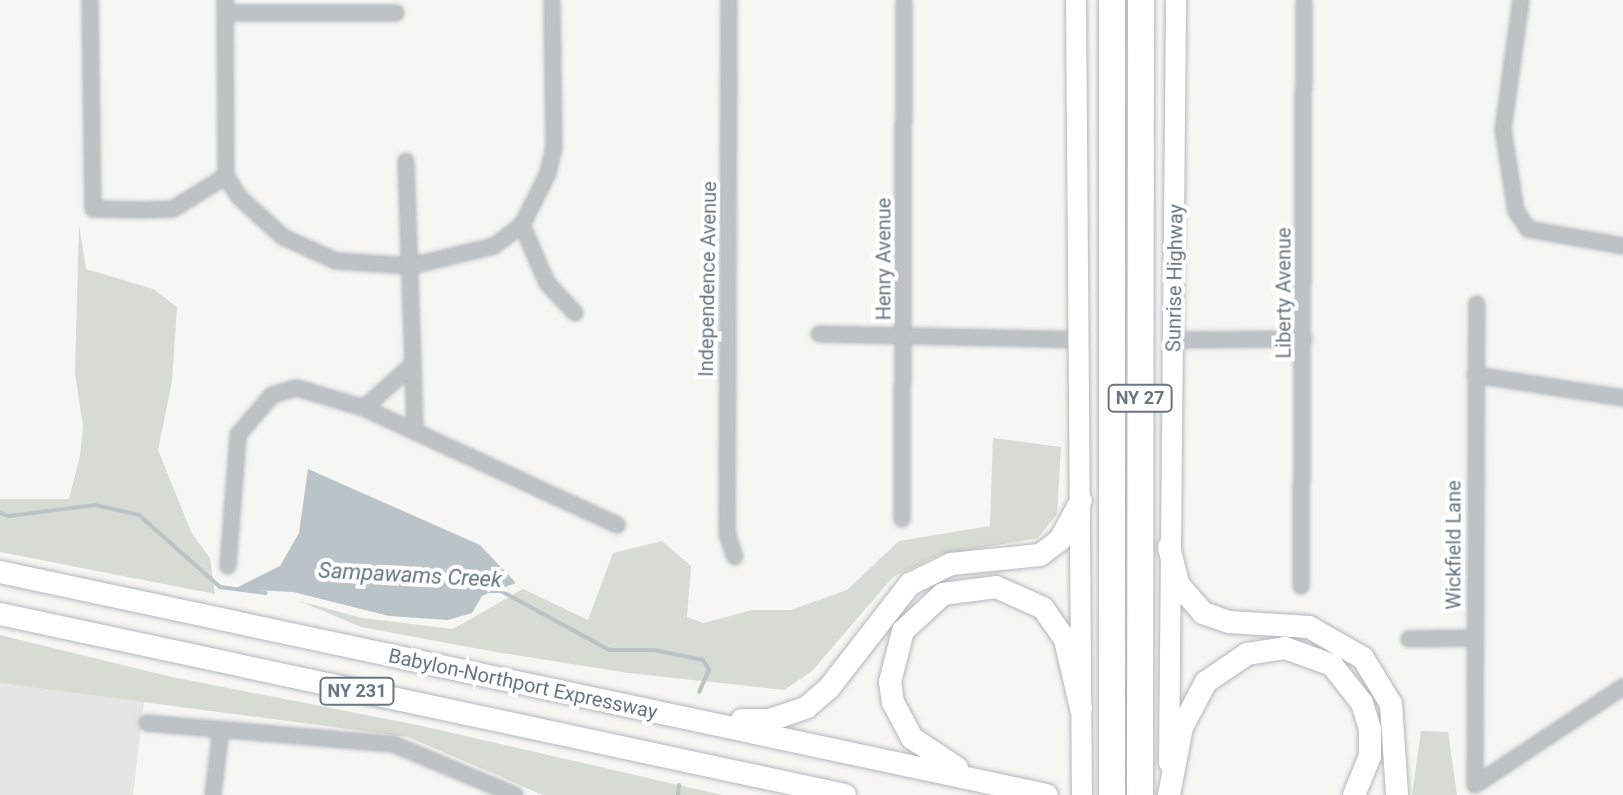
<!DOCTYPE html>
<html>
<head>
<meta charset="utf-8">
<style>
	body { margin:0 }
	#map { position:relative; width:1623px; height:795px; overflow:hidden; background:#f6f6f3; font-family:Roboto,sans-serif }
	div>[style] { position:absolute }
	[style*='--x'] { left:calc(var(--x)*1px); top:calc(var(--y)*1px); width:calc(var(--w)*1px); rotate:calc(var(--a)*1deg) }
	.built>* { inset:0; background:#e4e5e4 }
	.green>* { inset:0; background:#d6dbd3 }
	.water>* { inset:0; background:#b9c3c8 }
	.stream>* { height:4px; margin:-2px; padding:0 2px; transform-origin:2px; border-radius:2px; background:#b9c3c8 }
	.roads { filter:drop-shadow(0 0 2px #b2b7bb) drop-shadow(0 0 2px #b2b7bb) }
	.minor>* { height:14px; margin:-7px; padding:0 7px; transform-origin:7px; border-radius:7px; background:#bdc2c5 }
	.secondary>* { height:20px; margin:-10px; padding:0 10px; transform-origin:10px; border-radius:10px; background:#fff }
	.primary>* { height:22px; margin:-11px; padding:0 11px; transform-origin:11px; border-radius:11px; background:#fff }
	.motorway>* { height:26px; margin:-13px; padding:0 13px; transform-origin:13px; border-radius:13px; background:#fff }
	span { translate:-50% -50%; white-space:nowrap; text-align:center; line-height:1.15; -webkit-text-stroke:8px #fff; paint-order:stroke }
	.shield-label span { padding:2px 6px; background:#fff; border:2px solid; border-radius:6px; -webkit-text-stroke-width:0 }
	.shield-label { font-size:18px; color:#677682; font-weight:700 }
	.street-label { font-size:20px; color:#677682 }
	.water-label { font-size:22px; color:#63777f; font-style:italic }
</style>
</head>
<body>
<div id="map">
	<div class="built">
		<div style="clip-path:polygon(0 683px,144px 702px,133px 795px,0 795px)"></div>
	</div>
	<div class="green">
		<div style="clip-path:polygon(79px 224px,86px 269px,153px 289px,177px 307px,172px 381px,158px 450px,192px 534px,210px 558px,215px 594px,0 552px,0 499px,69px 499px,80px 456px,83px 426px,75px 374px)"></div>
		<div style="clip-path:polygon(993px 438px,1061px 447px,1057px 514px,1038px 538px,939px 555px,893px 577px,812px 671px,784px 690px,628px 673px,490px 651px,361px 627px,299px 601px,362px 618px,453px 629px,523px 589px,588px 620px,613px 553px,662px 541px,691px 566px,687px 617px,703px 623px,753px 610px,791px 610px,847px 590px,899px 541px,990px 526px)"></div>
		<div style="clip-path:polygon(0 635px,167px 676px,422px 726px,722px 795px,543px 795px,408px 737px,0 683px)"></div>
		<div style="clip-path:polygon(1421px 731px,1448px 732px,1457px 795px,1412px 795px)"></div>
	</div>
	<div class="water">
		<div style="clip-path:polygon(308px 469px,480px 545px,516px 583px,482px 596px,472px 613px,448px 620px,389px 616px,293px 592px,234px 589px,280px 566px,299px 533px)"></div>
	</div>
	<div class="stream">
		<div style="--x:0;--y:513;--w:9;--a:18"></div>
		<div style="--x:9;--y:516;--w:87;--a:-7.3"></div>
		<div style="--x:95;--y:505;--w:45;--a:12.8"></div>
		<div style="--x:139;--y:515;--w:108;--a:41.6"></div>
		<div style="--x:220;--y:587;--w:46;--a:7.4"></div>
		<div style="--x:485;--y:591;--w:16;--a:0"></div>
		<div style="--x:501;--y:591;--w:123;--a:28.6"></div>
		<div style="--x:609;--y:650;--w:45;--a:0"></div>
		<div style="--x:654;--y:650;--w:50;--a:11.5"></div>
		<div style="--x:703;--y:660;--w:12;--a:59"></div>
		<div style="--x:709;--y:670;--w:24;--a:114"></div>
		<div style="--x:678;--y:795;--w:10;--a:-84"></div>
	</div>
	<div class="roads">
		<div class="minor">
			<div style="--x:90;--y:0;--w:209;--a:89.2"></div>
			<div style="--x:93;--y:209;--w:50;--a:1.1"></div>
			<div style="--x:143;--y:210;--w:30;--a:-2"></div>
			<div style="--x:173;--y:209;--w:62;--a:-31.9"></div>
			<div style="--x:226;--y:176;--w:176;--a:-90.3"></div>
			<div style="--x:729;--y:0;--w:533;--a:90.21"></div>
			<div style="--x:727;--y:533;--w:25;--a:72"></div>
			<div style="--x:1521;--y:0;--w:130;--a:97.9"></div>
			<div style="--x:1503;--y:129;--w:83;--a:81"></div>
			<div style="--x:1516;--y:211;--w:22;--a:56"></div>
			<div style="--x:1528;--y:229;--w:97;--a:10.1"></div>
			<div style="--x:226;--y:13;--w:170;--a:0"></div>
			<div style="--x:226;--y:176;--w:25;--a:58"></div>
			<div style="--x:239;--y:197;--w:59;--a:42.3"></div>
			<div style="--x:283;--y:237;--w:58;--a:24.4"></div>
			<div style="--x:336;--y:261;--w:75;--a:3.8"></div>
			<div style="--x:411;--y:266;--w:85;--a:-13.5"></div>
			<div style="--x:494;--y:246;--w:35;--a:-37"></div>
			<div style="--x:522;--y:225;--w:58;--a:-63.4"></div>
			<div style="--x:548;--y:173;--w:26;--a:-77"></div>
			<div style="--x:554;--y:148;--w:148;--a:-90.8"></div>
			<div style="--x:522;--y:225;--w:63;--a:66.7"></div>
			<div style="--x:547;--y:283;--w:41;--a:47"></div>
			<div style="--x:819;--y:334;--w:258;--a:1.3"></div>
			<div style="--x:1174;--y:340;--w:130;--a:-0.4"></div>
			<div style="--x:413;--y:364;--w:68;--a:88.3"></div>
			<div style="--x:1475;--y:375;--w:150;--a:8.8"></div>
			<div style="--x:364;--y:408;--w:66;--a:-41.9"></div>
			<div style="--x:413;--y:364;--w:203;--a:-92"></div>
			<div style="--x:902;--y:519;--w:519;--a:-89.78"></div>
			<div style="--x:228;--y:566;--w:131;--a:-85.6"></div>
			<div style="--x:238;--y:435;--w:52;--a:-49.6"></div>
			<div style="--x:272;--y:395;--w:26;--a:-16"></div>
			<div style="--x:297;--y:388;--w:70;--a:16.6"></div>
			<div style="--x:364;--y:408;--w:279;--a:24.8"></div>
			<div style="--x:1301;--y:586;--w:586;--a:-89.71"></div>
			<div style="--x:1409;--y:639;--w:65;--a:-0.9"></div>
			<div style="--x:147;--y:723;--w:247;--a:4.9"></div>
			<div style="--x:393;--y:744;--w:132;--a:22.7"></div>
			<div style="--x:1475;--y:785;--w:481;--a:-89.8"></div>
			<div style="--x:1475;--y:785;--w:178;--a:-33.5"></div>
			<div style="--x:213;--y:795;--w:66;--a:-83.1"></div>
		</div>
		<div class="secondary">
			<div style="--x:1076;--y:0;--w:795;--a:89.57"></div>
			<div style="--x:1169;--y:763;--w:763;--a:-89.47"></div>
		</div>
		<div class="primary">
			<div style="--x:1169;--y:547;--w:38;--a:76"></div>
			<div style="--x:1178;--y:584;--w:38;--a:49"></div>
			<div style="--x:1203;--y:613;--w:28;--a:19"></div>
			<div style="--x:1229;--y:622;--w:80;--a:3.6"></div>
			<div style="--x:1309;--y:627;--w:62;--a:29.9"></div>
			<div style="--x:1363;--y:658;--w:54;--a:58.7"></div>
			<div style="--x:1391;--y:704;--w:91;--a:86.2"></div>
			<div style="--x:0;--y:572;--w:1070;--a:12.03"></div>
			<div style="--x:0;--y:614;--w:864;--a:12.09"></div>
			<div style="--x:742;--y:720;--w:28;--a:0"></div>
			<div style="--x:770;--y:720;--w:39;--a:-19"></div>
			<div style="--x:807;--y:707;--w:29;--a:-41"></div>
			<div style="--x:829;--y:688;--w:132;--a:-52.1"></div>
			<div style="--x:910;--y:584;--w:46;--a:-26"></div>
			<div style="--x:951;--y:564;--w:89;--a:-5.8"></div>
			<div style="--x:1040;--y:555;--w:25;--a:-37"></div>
			<div style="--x:1060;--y:540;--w:44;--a:-61.7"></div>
			<div style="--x:957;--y:768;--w:54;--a:-146.3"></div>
			<div style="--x:912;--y:738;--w:40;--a:-118"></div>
			<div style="--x:893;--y:703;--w:21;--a:-98"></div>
			<div style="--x:890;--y:682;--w:53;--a:-75.7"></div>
			<div style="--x:903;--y:631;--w:54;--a:-42.8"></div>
			<div style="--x:943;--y:594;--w:53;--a:-7.5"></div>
			<div style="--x:996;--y:587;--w:51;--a:24.1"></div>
			<div style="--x:1043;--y:608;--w:39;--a:55"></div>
			<div style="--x:1065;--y:640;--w:70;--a:76.8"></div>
			<div style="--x:1169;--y:795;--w:69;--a:-79.2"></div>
			<div style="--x:1182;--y:727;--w:51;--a:-61.9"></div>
			<div style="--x:1206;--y:682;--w:50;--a:-34.3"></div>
			<div style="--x:1247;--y:654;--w:38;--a:-9"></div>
			<div style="--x:1285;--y:648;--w:50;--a:19.9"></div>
			<div style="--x:1332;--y:665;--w:48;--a:51.7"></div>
			<div style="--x:1362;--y:703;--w:27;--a:73"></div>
			<div style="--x:1370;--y:729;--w:27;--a:90"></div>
			<div style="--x:1370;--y:756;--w:42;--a:112.3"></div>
		</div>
		<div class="motorway">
			<div style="--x:1112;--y:795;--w:795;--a:-90"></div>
			<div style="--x:1140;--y:795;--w:795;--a:-89.93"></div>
		</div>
	</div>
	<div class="shield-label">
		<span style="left:1140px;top:398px">NY 27</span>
		<span style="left:357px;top:691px">NY 231</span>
	</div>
	<div class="street-label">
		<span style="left:884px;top:259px;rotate:-90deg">Henry Avenue</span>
		<span style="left:1175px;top:278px;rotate:-89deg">Sunrise Highway</span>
		<span style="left:708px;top:279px;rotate:-89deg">Independence Avenue</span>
		<span style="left:1284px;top:293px;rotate:-90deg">Liberty Avenue</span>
		<span style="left:1454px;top:545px;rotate:-90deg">Wickfield Lane</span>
		<span style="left:523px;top:684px;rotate:12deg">Babylon-Northport Expressway</span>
	</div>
	<div class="water-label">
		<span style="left:410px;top:575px;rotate:3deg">Sampawams Creek</span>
	</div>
</div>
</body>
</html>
